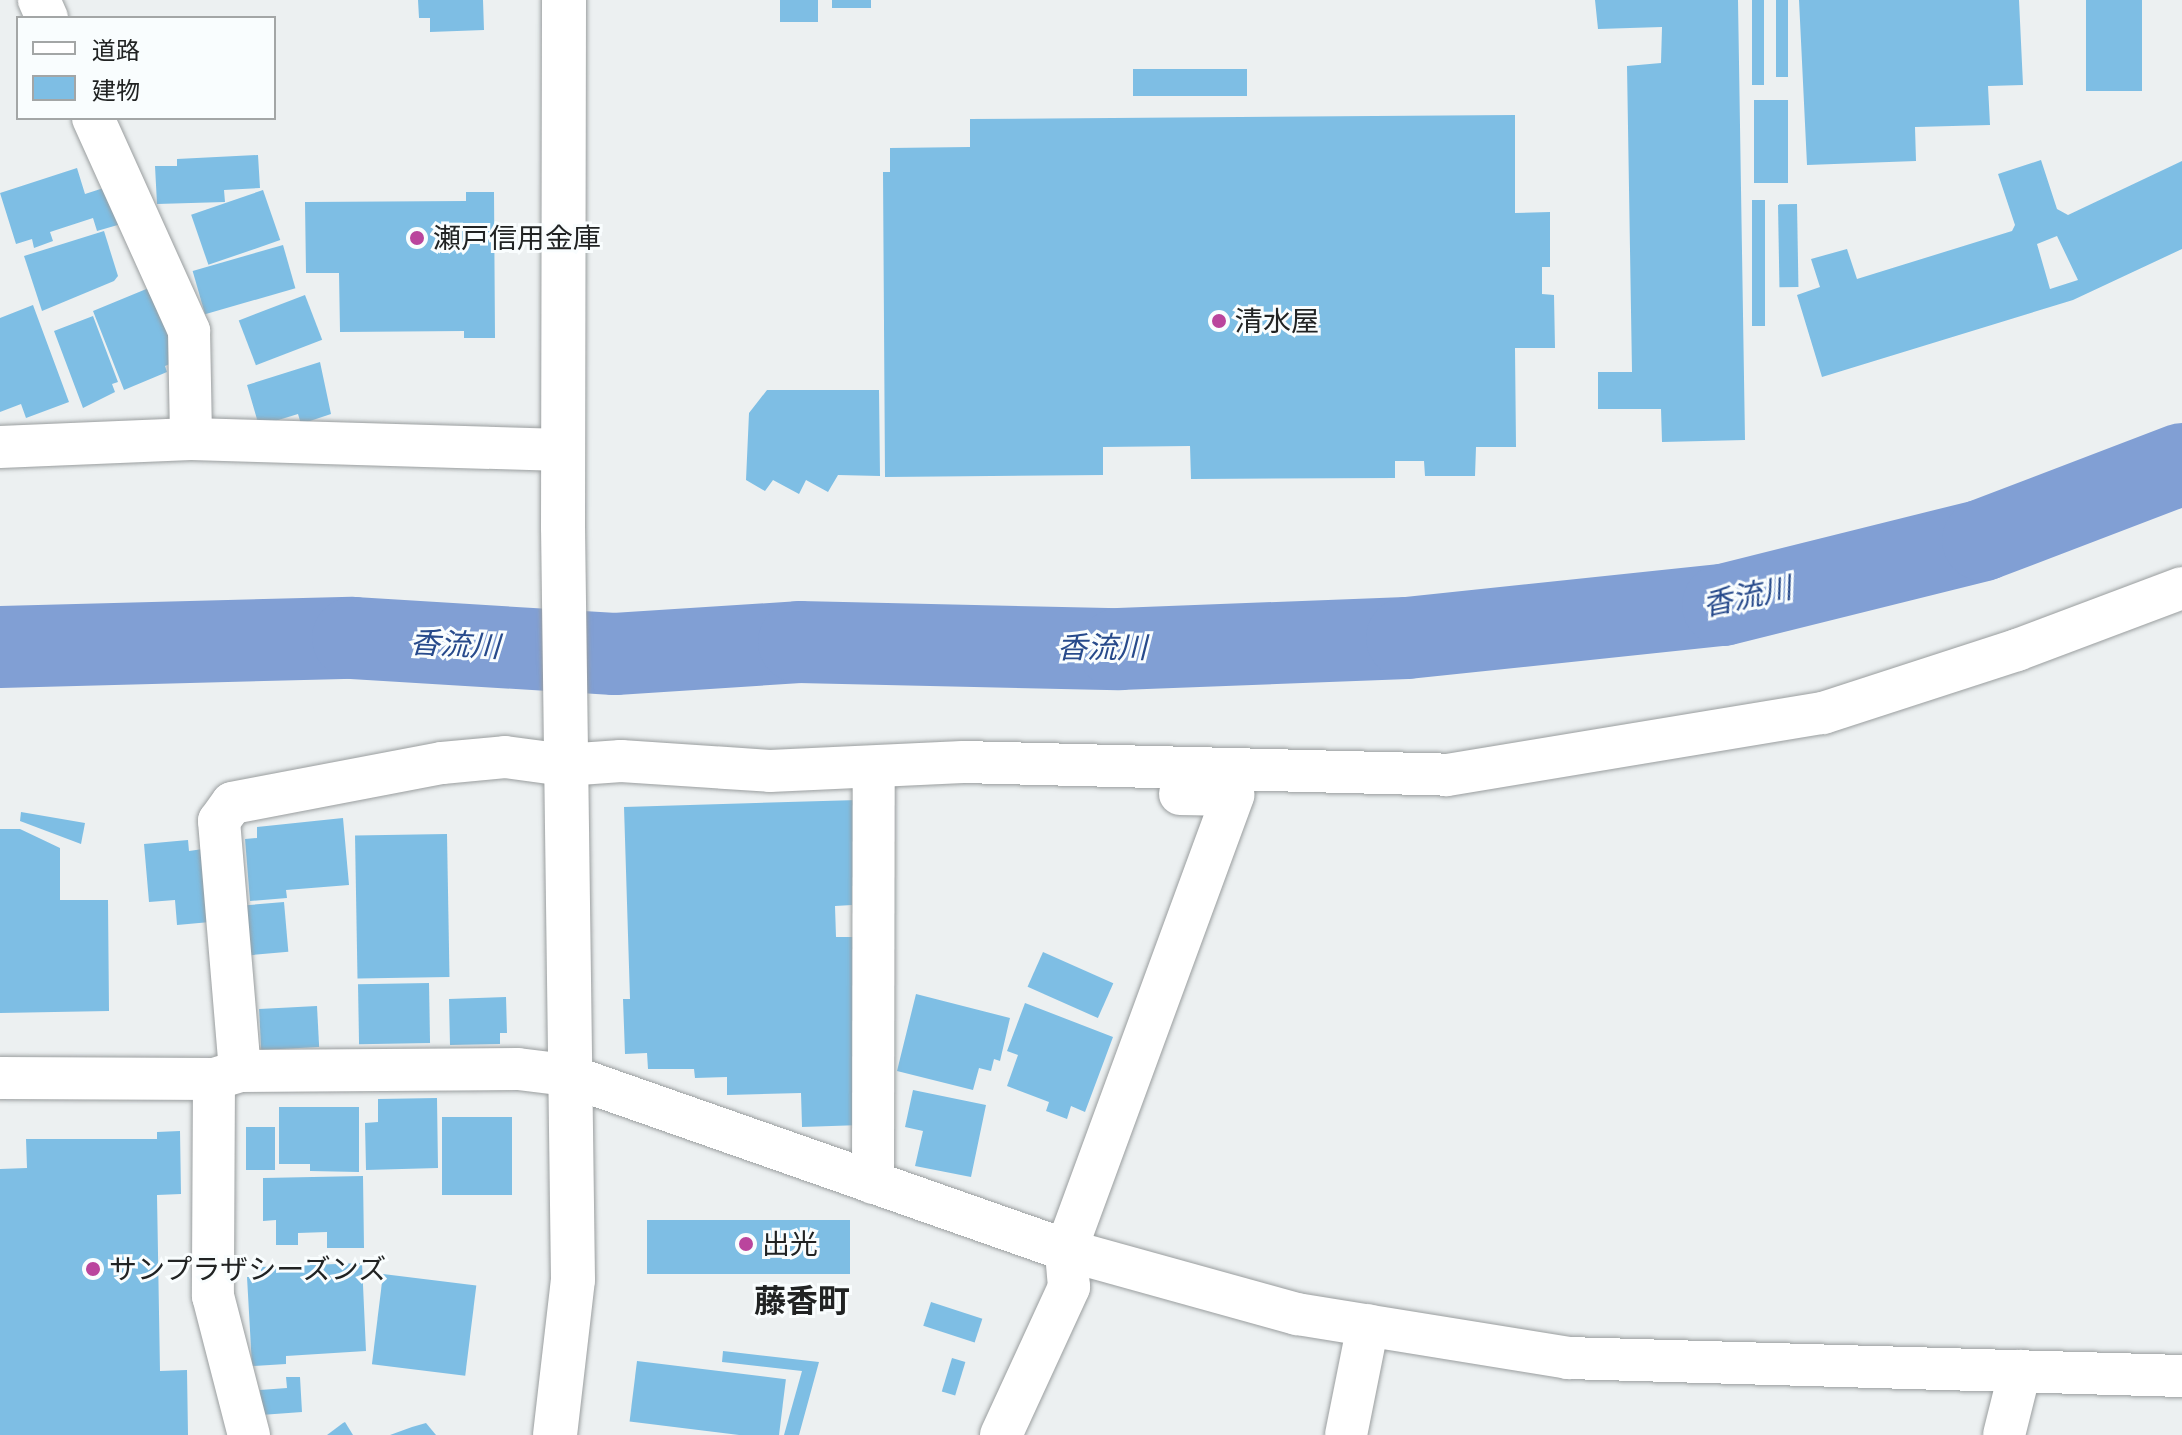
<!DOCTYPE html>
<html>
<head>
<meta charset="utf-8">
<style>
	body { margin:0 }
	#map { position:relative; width:2182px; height:1435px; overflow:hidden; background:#ecf0f1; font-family:"IBM Plex Sans","Noto Sans JP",sans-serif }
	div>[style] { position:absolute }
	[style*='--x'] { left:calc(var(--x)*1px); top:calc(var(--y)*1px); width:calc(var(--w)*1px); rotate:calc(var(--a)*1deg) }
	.river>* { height:82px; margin:-41px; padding:0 41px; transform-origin:41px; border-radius:41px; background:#819fd4 }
	.building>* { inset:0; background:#7ebee4; transform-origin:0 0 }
	.roads { filter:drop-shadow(0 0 2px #9a9e9f) drop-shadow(0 0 2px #9a9e9f) }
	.street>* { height:42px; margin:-21px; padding:0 21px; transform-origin:21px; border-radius:21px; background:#fff }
	.secondary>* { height:44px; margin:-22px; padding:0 22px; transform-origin:22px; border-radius:22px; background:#fff }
	.dots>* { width:22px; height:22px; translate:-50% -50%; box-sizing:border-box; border:4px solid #f9fdfe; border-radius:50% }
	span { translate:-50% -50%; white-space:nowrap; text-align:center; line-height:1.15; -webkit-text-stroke:6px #f9fdfe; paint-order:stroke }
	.poi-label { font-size:28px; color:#212323 }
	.left { translate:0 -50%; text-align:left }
	.water-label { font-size:30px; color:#274a8b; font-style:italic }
	.quarter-label { font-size:32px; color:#212323; font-weight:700 }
	.legend { position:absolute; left:16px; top:16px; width:260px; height:104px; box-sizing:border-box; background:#f9fdfe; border:2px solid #a3a6a6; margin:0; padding:10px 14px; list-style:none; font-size:24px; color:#212323 }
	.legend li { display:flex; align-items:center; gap:16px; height:40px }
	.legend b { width:40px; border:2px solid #a3a6a6 }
</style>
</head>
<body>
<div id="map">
	<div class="river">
		<div style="--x:0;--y:647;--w:353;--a:-1.5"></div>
		<div style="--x:353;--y:638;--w:262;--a:3.5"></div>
		<div style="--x:615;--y:654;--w:184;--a:-3.7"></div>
		<div style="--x:799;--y:642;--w:320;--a:1.3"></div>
		<div style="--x:1119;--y:649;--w:288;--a:-2.2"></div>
		<div style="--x:1407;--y:638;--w:318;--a:-6"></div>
		<div style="--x:1723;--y:605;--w:268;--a:-14"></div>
		<div style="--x:1983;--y:540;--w:213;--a:-20.9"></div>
	</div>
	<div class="building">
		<div style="clip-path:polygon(418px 0,483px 0,484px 30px,430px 32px,430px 18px,419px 18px)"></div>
		<div style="left:780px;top:0;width:38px;height:22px"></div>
		<div style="left:832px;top:0;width:39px;height:8px"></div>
		<div style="clip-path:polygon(1595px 0,1738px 0,1745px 440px,1662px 442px,1661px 409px,1598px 409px,1598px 372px,1632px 372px,1627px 66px,1661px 63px,1662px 27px,1598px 29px)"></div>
		<div style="left:1752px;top:0;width:12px;height:85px"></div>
		<div style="left:1776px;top:0;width:12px;height:77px"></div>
		<div style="clip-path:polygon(1799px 0,2019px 0,2023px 85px,1988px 86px,1990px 125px,1915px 127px,1916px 161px,1807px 165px)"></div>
		<div style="left:2086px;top:0;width:56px;height:91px"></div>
		<div style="left:1247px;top:69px;width:27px;height:114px;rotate:90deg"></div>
		<div style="left:1754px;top:100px;width:34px;height:83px"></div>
		<div style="clip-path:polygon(1515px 115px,1515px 213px,1550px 212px,1550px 267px,1542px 267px,1542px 294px,1554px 295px,1555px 348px,1515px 348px,1516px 447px,1476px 447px,1475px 476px,1425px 476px,1424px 461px,1395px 461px,1395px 478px,1191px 479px,1190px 446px,1103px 447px,1103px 475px,885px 477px,883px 172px,890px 172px,890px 148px,970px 147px,970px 119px)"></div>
		<div style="clip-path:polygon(258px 155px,260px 188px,224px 190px,225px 202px,157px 204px,155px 166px,177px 166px,177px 159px)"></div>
		<div style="clip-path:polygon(evenodd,2041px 160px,2057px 209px,2068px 215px,2182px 161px,2182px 249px,2073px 300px,1822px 377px,1797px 295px,1820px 287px,1811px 259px,1847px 249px,1857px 279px,2012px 231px,2015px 225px,1998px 174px,2041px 160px,2057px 236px,2078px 280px,2050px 289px,2037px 244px,2057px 236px)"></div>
		<div style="clip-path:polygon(77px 168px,85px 194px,116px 184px,128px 222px,97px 231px,93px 218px,50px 232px,53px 241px,34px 248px,32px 239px,16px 244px,0 193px)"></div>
		<div style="left:263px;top:190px;width:53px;height:76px;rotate:71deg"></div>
		<div style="clip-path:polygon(466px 192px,494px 192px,495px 338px,464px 338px,464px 331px,340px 332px,339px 273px,306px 273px,305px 202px,466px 201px)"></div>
		<div style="left:1752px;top:200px;width:13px;height:126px"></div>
		<div style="left:1797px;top:204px;width:83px;height:19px;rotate:89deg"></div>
		<div style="clip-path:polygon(104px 231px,118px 276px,114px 281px,42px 311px,24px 256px)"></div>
		<div style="left:283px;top:245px;width:45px;height:94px;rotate:74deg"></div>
		<div style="clip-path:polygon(156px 285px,176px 338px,172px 363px,165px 366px,167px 372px,124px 390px,93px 311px)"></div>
		<div style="left:305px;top:295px;width:48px;height:71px;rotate:69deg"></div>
		<div style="clip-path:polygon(33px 305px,69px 402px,26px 418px,21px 404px,0 412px,0 318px)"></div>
		<div style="clip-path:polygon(93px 316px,118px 382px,112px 384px,115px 392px,83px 408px,54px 331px)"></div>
		<div style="clip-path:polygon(320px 362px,331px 414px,301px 424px,298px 414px,259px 426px,247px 385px)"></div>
		<div style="clip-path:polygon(767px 390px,879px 390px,880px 476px,838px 475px,828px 492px,806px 480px,799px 494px,773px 480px,765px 491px,746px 480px,749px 413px)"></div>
		<div style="clip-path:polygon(858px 800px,861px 885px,852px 886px,852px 905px,835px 906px,836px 937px,855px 937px,861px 1125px,802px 1127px,801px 1093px,727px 1095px,727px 1077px,695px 1078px,694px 1069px,648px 1069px,647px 1053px,625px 1054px,623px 999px,630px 999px,624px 807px)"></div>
		<div style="clip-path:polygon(21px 812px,85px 823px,81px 844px,20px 821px)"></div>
		<div style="clip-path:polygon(343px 818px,349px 885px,286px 890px,287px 898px,250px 901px,245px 839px,257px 838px,257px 827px)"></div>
		<div style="clip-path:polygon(0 829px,20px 829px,60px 848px,60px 900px,108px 900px,109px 1011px,0 1013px)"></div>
		<div style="left:447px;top:834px;width:143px;height:92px;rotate:89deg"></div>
		<div style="clip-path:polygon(188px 840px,189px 851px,203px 849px,210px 922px,177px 925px,175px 900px,149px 902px,144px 844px)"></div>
		<div style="left:284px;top:902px;width:50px;height:41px;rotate:85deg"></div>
		<div style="left:1043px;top:952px;width:77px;height:38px;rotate:24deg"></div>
		<div style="left:429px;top:983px;width:60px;height:71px;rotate:89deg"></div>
		<div style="clip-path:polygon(916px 994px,1010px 1018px,1000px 1061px,994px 1059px,991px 1071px,979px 1068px,973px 1090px,897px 1071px)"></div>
		<div style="clip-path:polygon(506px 997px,507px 1033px,500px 1033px,500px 1044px,450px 1045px,449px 999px)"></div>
		<div style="clip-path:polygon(1025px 1003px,1113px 1037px,1085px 1112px,1071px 1106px,1067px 1119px,1046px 1111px,1049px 1102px,1007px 1086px,1018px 1055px,1007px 1051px)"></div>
		<div style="left:317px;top:1006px;width:41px;height:58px;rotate:87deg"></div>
		<div style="clip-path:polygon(913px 1090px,986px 1105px,971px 1177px,915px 1166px,923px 1131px,905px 1127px)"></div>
		<div style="clip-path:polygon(437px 1098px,438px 1168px,366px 1170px,365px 1123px,378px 1122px,378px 1099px)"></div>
		<div style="clip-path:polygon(279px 1107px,359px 1107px,359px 1172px,310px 1171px,310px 1164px,279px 1164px)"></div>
		<div style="left:512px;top:1117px;width:78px;height:70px;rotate:90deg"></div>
		<div style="left:275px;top:1127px;width:43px;height:29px;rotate:90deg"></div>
		<div style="clip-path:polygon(180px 1131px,181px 1194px,157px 1195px,160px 1371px,187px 1370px,188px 1435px,0 1435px,0 1169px,27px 1168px,26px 1139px,157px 1139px,157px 1132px)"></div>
		<div style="clip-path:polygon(363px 1176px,364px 1248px,327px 1248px,327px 1232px,298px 1233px,298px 1245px,276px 1245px,276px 1220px,263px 1221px,263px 1178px)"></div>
		<div style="left:850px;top:1220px;width:54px;height:203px;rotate:90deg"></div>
		<div style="clip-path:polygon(362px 1263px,366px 1351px,286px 1356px,286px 1364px,252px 1366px,247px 1277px,261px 1277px,261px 1267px)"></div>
		<div style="left:383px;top:1274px;width:94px;height:91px;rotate:7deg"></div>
		<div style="left:931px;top:1302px;width:54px;height:25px;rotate:18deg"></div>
		<div style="clip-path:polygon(723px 1351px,819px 1362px,799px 1435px,784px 1435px,802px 1371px,722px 1362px)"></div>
		<div style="left:952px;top:1358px;width:14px;height:35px;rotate:17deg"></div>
		<div style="left:637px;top:1361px;width:150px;height:61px;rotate:7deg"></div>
		<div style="clip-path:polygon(286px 1377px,300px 1377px,302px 1412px,261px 1415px,260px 1390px,287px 1388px)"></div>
		<div style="clip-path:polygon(345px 1422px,353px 1435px,327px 1435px,343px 1423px)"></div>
		<div style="clip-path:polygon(426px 1423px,436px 1435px,390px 1435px,412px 1427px)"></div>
	</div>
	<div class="roads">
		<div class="street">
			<div style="--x:39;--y:0;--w:20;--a:66"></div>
			<div style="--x:93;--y:118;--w:234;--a:65.7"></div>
			<div style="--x:189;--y:331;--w:108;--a:88.9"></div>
			<div style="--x:0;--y:447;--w:191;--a:-2.4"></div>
			<div style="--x:191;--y:439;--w:372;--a:1.7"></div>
			<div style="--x:240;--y:1071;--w:251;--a:-94.8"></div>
			<div style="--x:219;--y:821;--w:22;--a:-54"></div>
			<div style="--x:232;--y:803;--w:214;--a:-10.8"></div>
			<div style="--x:442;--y:763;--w:63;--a:-5.4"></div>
			<div style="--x:505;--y:757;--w:61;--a:7.6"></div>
			<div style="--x:565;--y:765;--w:56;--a:-4.1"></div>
			<div style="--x:621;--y:761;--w:149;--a:3.8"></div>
			<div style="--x:770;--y:771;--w:193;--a:-2.7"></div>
			<div style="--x:963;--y:762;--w:484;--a:1.5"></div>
			<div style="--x:1447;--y:775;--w:381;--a:-9.4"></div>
			<div style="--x:1823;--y:713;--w:204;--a:-18"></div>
			<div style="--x:2017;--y:650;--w:176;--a:-20.6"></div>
			<div style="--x:0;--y:1078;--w:214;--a:0.3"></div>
			<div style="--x:214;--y:1079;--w:27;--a:-17"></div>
			<div style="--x:240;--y:1071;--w:278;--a:-0.4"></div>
			<div style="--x:518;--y:1069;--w:49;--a:7"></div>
			<div style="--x:567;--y:1075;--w:529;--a:19.33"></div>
			<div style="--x:1066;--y:1250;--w:240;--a:15.5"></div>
			<div style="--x:1297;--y:1314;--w:275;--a:9.2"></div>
			<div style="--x:1568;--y:1358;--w:614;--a:1.68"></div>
			<div style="--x:214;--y:1079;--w:217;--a:90.3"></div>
			<div style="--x:213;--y:1296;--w:144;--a:75.5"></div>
			<div style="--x:873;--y:1183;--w:415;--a:-89.9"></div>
			<div style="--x:1001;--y:1435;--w:163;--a:-65.3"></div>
			<div style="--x:1069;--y:1287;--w:37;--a:-95"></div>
			<div style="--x:1066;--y:1250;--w:485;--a:-69.8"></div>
			<div style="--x:1233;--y:795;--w:53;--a:-178.9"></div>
			<div style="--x:1346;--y:1435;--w:112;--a:-78.7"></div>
			<div style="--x:2004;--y:1435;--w:66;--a:-76"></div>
		</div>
		<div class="secondary">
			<div style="--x:555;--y:1435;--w:156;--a:-83.4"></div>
			<div style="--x:573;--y:1280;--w:753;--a:-90.76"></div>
			<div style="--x:563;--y:527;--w:527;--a:-89.89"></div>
		</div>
	</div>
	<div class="dots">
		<div style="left:417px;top:238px;background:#ba459d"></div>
		<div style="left:1219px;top:321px;background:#ba459d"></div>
		<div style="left:746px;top:1244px;background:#ba459d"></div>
		<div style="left:93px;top:1269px;background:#ba459d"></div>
	</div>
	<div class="poi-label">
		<span class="left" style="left:433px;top:238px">瀬戸信用金庫</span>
		<span class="left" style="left:1235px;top:321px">清水屋</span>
		<span class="left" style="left:762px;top:1244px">出光</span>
		<span class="left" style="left:109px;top:1269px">サンプラザシーズンズ</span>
	</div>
	<div class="water-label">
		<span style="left:1747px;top:596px;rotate:-12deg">香流川</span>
		<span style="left:455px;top:644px;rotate:3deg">香流川</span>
		<span style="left:1102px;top:647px">香流川</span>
	</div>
	<div class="quarter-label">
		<span style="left:802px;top:1300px">藤香町</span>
	</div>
	<ul class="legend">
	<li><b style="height:10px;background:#fff"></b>道路</li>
	<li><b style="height:22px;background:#7ebee4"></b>建物</li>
	</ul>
</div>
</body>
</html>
